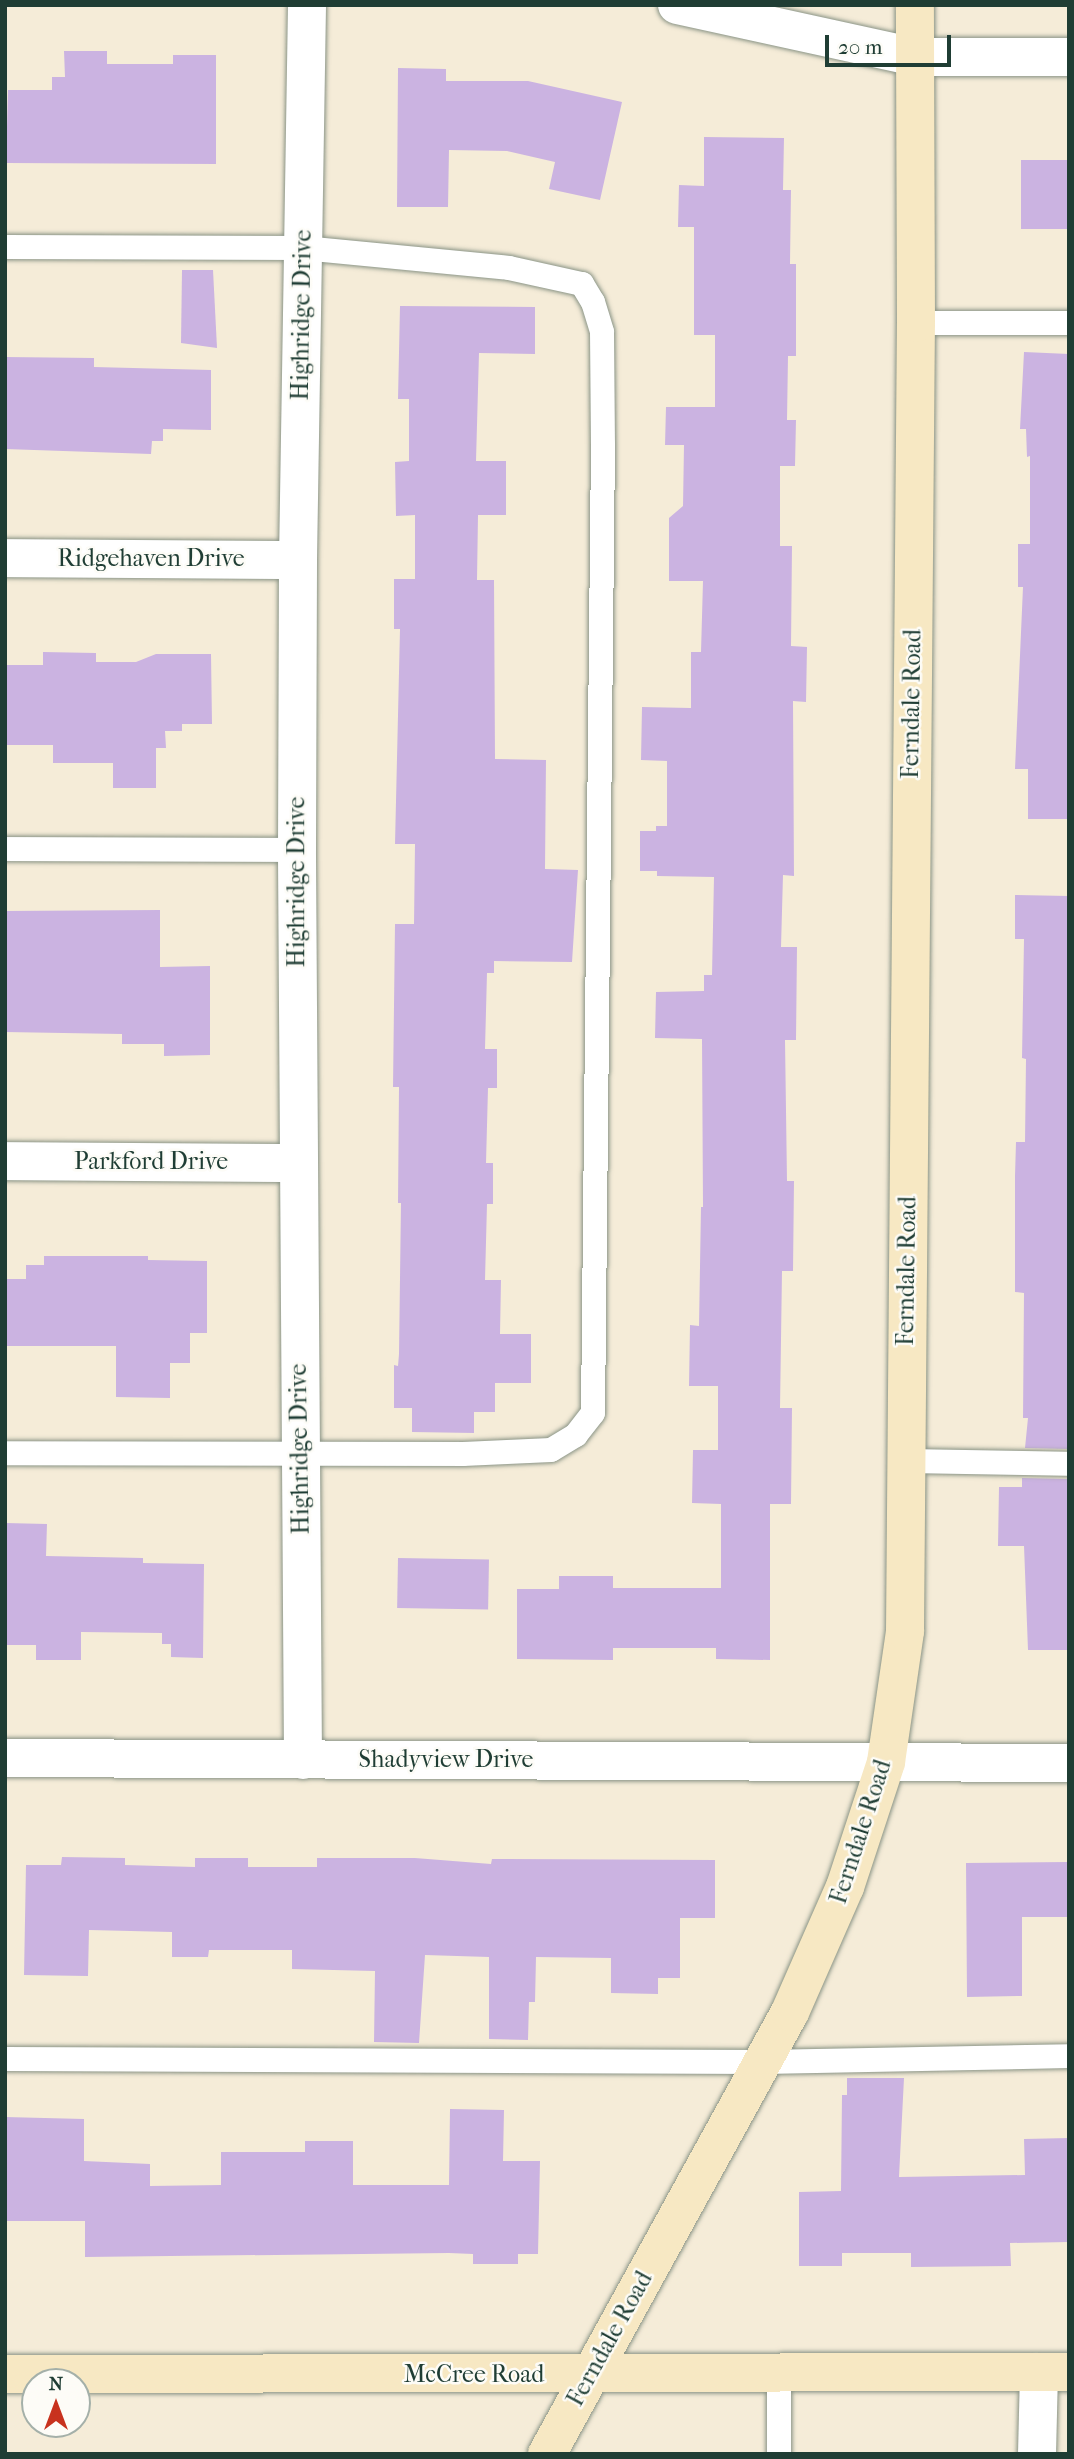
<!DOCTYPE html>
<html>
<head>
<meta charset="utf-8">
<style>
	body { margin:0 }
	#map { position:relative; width:1074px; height:2459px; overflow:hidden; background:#f5ecd8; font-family:"IM FELL French Canon",serif }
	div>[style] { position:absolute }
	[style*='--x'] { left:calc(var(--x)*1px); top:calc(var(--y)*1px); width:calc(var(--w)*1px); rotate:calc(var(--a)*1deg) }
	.building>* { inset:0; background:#cbb3e1; transform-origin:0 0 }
	.roads { filter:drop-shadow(0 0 2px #8a9486) drop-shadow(0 0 2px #8a9486) }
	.lane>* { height:24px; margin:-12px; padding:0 12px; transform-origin:12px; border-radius:12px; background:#fff }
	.street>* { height:38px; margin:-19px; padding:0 19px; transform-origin:19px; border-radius:19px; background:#fff }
	.secondary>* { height:38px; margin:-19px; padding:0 19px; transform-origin:19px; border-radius:19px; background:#f7e8c3 }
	span { translate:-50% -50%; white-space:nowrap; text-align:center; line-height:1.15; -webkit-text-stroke:5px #fdfcf7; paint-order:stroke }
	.street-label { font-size:24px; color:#1f3d34 }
	.frame { position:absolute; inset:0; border:7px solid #1f3d34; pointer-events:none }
	.north { position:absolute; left:21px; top:2368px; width:70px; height:70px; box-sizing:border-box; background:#fdfcf7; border:2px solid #a4b0a9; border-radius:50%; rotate:0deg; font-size:19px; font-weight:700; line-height:28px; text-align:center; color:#1f3d34 }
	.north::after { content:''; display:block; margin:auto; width:24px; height:32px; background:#c8321e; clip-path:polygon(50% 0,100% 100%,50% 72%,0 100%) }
	.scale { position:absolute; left:825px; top:35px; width:126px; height:32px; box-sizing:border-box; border:4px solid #1f3d34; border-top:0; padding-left:9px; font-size:21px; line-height:24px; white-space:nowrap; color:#1f3d34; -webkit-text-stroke:5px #fdfcf7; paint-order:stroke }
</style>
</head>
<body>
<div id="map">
	<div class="building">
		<div style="clip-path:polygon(64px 51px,107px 51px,107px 64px,173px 64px,173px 55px,216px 55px,216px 164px,6px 163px,8px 90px,52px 90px,52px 77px,65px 77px)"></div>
		<div style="clip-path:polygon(398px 68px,446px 69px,446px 81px,528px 81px,622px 102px,600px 200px,549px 189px,555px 162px,507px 151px,449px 150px,448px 207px,397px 207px)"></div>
		<div style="clip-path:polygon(704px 137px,784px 138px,783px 190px,791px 190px,790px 264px,796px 264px,796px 356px,788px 356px,787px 420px,796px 420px,795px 466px,780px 466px,780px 546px,792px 546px,791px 646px,807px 647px,806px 702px,793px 701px,794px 876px,783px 875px,781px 947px,797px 947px,796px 1040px,785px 1040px,787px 1181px,794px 1181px,793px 1271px,782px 1271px,780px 1408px,792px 1408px,791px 1504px,770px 1504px,770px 1660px,716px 1659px,716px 1648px,613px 1648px,613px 1660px,517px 1659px,517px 1589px,559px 1589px,559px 1576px,613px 1576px,613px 1588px,721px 1588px,721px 1504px,692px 1503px,693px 1450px,718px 1450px,718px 1386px,689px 1386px,690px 1325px,699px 1326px,701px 1207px,703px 1207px,702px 1039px,655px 1038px,656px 992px,704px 991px,704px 975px,712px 975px,714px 877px,657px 876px,657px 871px,640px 871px,640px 831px,656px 831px,656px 826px,667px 826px,667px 761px,641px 760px,642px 707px,691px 708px,691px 652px,701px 652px,703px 581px,669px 581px,669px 518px,683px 506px,684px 445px,665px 445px,666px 407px,715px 407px,715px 335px,694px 335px,694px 227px,678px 227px,679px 185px,704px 186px)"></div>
		<div style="left:1021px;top:160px;width:48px;height:69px"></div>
		<div style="clip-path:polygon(182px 270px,213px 270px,217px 348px,181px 343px)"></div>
		<div style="clip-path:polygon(400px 306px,535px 307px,535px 354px,479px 353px,476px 461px,506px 461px,506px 515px,478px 515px,477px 580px,494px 580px,495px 759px,546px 760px,545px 869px,578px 870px,572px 962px,494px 961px,494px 973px,487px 973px,485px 1049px,497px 1049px,497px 1088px,488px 1088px,486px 1163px,493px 1163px,493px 1204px,487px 1204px,485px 1280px,501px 1280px,500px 1334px,531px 1334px,531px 1383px,495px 1383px,495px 1412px,474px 1412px,474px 1433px,412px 1432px,412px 1408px,394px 1408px,394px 1365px,398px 1366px,399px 1354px,401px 1203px,398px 1203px,399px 1087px,393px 1087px,395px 924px,414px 924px,415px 844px,395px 844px,400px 629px,394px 629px,394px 579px,415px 579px,415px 515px,396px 516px,395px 462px,409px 461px,409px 399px,398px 399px)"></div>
		<div style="clip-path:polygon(1024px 352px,1069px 354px,1069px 819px,1028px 819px,1028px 769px,1015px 769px,1023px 587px,1018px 587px,1018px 544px,1030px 544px,1030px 456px,1027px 457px,1026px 429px,1020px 429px)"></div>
		<div style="clip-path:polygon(5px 357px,94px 358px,94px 367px,211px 370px,211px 430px,163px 429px,163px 441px,152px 441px,151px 454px,5px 449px)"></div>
		<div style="clip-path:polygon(43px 652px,96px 653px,96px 662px,136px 662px,156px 654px,211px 654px,212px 724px,182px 724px,182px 731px,165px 731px,166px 748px,156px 748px,156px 788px,113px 788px,113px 763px,53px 763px,53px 745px,5px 745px,5px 665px,43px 665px)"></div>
		<div style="clip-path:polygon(1015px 895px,1069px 896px,1069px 1449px,1025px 1448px,1028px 1418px,1023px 1418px,1024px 1293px,1015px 1292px,1015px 1176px,1016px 1142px,1025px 1142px,1026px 1059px,1022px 1058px,1024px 939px,1015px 939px)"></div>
		<div style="clip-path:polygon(160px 910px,160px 967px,210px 966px,210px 1055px,164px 1056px,164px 1044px,122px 1044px,122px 1034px,5px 1032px,5px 911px)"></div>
		<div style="clip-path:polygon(44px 1256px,148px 1256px,148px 1260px,207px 1261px,207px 1333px,190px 1333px,190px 1363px,170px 1363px,170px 1398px,116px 1397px,116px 1346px,5px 1346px,5px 1279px,26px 1279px,26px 1265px,44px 1265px)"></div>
		<div style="clip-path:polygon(1022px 1478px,1069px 1479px,1069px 1650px,1028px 1650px,1024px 1546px,998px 1546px,999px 1487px,1022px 1487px)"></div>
		<div style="clip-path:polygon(5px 1523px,47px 1524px,46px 1556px,143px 1558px,143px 1563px,204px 1564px,203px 1658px,171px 1657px,171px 1644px,162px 1644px,162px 1633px,81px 1632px,81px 1660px,36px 1660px,36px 1645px,5px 1645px)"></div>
		<div style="left:398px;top:1558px;width:91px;height:50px;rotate:1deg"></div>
		<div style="clip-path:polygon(62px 1857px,125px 1858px,125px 1865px,195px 1867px,195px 1858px,248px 1858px,248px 1867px,317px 1867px,317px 1858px,415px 1858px,491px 1864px,492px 1859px,715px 1860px,715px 1918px,680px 1918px,680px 1978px,658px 1978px,658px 1994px,611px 1993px,611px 1958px,536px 1957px,535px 2002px,529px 2002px,528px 2040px,489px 2039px,489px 1957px,425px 1955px,419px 2043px,374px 2042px,375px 1971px,292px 1969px,292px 1950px,209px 1950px,208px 1957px,172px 1957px,172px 1932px,89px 1930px,88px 1976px,24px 1975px,26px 1865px,61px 1865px)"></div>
		<div style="clip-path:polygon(1069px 1862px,1069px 1917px,1022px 1917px,1022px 1996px,967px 1997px,966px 1863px)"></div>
		<div style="clip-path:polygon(847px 2078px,904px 2078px,899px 2177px,1025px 2175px,1024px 2139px,1069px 2138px,1069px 2242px,1010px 2243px,1011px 2266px,911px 2267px,911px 2253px,842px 2253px,842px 2266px,799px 2266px,799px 2192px,841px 2191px,842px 2095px,847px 2095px)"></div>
		<div style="clip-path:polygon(450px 2109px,504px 2110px,503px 2161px,540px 2161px,538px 2254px,518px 2254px,518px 2264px,473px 2264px,473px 2254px,449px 2253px,85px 2257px,85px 2221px,5px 2221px,5px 2117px,84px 2119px,84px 2161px,150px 2164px,150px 2186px,221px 2185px,221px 2152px,305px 2152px,305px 2141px,353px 2141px,353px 2185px,449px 2185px)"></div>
	</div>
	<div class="roads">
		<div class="lane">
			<div style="--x:5;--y:247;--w:298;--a:0.2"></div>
			<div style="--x:303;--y:248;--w:207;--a:5.5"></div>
			<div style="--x:509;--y:268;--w:75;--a:12.4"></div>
			<div style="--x:582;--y:284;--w:21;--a:59"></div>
			<div style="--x:593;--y:302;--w:31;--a:73"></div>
			<div style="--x:602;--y:332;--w:112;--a:89.5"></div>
			<div style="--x:603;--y:444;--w:969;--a:90.59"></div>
			<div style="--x:593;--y:1413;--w:28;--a:128"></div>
			<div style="--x:576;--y:1435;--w:29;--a:149"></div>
			<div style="--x:551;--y:1450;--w:88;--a:177.4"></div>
			<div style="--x:463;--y:1454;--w:458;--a:-179.9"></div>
			<div style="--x:916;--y:323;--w:153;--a:0"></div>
			<div style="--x:5;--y:849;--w:292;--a:0.2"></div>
			<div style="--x:905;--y:1461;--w:164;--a:1"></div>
			<div style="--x:5;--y:2059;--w:758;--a:0.23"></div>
			<div style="--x:763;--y:2062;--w:306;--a:-1.1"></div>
			<div style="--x:779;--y:2373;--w:81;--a:90"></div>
		</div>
		<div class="street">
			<div style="--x:677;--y:5;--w:245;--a:12.3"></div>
			<div style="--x:916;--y:57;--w:153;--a:0"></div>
			<div style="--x:5;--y:558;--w:293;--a:0.4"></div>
			<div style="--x:5;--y:1161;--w:292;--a:0.4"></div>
			<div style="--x:5;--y:1758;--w:1064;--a:0.27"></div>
			<div style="--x:303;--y:1760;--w:910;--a:-90.38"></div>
			<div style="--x:297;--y:850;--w:290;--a:-89.8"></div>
			<div style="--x:298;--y:560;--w:555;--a:-89.07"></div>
			<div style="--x:1037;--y:2454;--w:82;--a:-88.6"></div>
		</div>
		<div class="secondary">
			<div style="--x:5;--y:2374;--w:1064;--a:-0.11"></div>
			<div style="--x:547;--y:2454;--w:504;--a:-61.2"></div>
			<div style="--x:790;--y:2012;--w:137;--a:-66.3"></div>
			<div style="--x:845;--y:1887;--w:132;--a:-71.8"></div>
			<div style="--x:886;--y:1762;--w:132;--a:-81.7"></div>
			<div style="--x:905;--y:1631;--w:1308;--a:-89.52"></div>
			<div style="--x:916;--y:323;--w:318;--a:-90.2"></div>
		</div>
	</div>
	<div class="street-label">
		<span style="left:302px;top:315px;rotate:-89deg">Highridge Drive</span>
		<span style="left:151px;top:559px">Ridgehaven Drive</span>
		<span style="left:912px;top:704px;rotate:-89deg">Ferndale Road</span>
		<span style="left:297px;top:882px;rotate:-90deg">Highridge Drive</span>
		<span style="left:151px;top:1162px">Parkford Drive</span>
		<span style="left:907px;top:1271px;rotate:-89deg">Ferndale Road</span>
		<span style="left:300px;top:1449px;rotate:-91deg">Highridge Drive</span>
		<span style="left:446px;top:1760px">Shadyview Drive</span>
		<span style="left:861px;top:1832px;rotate:-72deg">Ferndale Road</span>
		<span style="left:610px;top:2339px;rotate:-61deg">Ferndale Road</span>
		<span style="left:474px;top:2375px">McCree Road</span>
	</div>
	<div class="frame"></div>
	<div class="north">N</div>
	<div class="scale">20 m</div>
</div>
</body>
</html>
